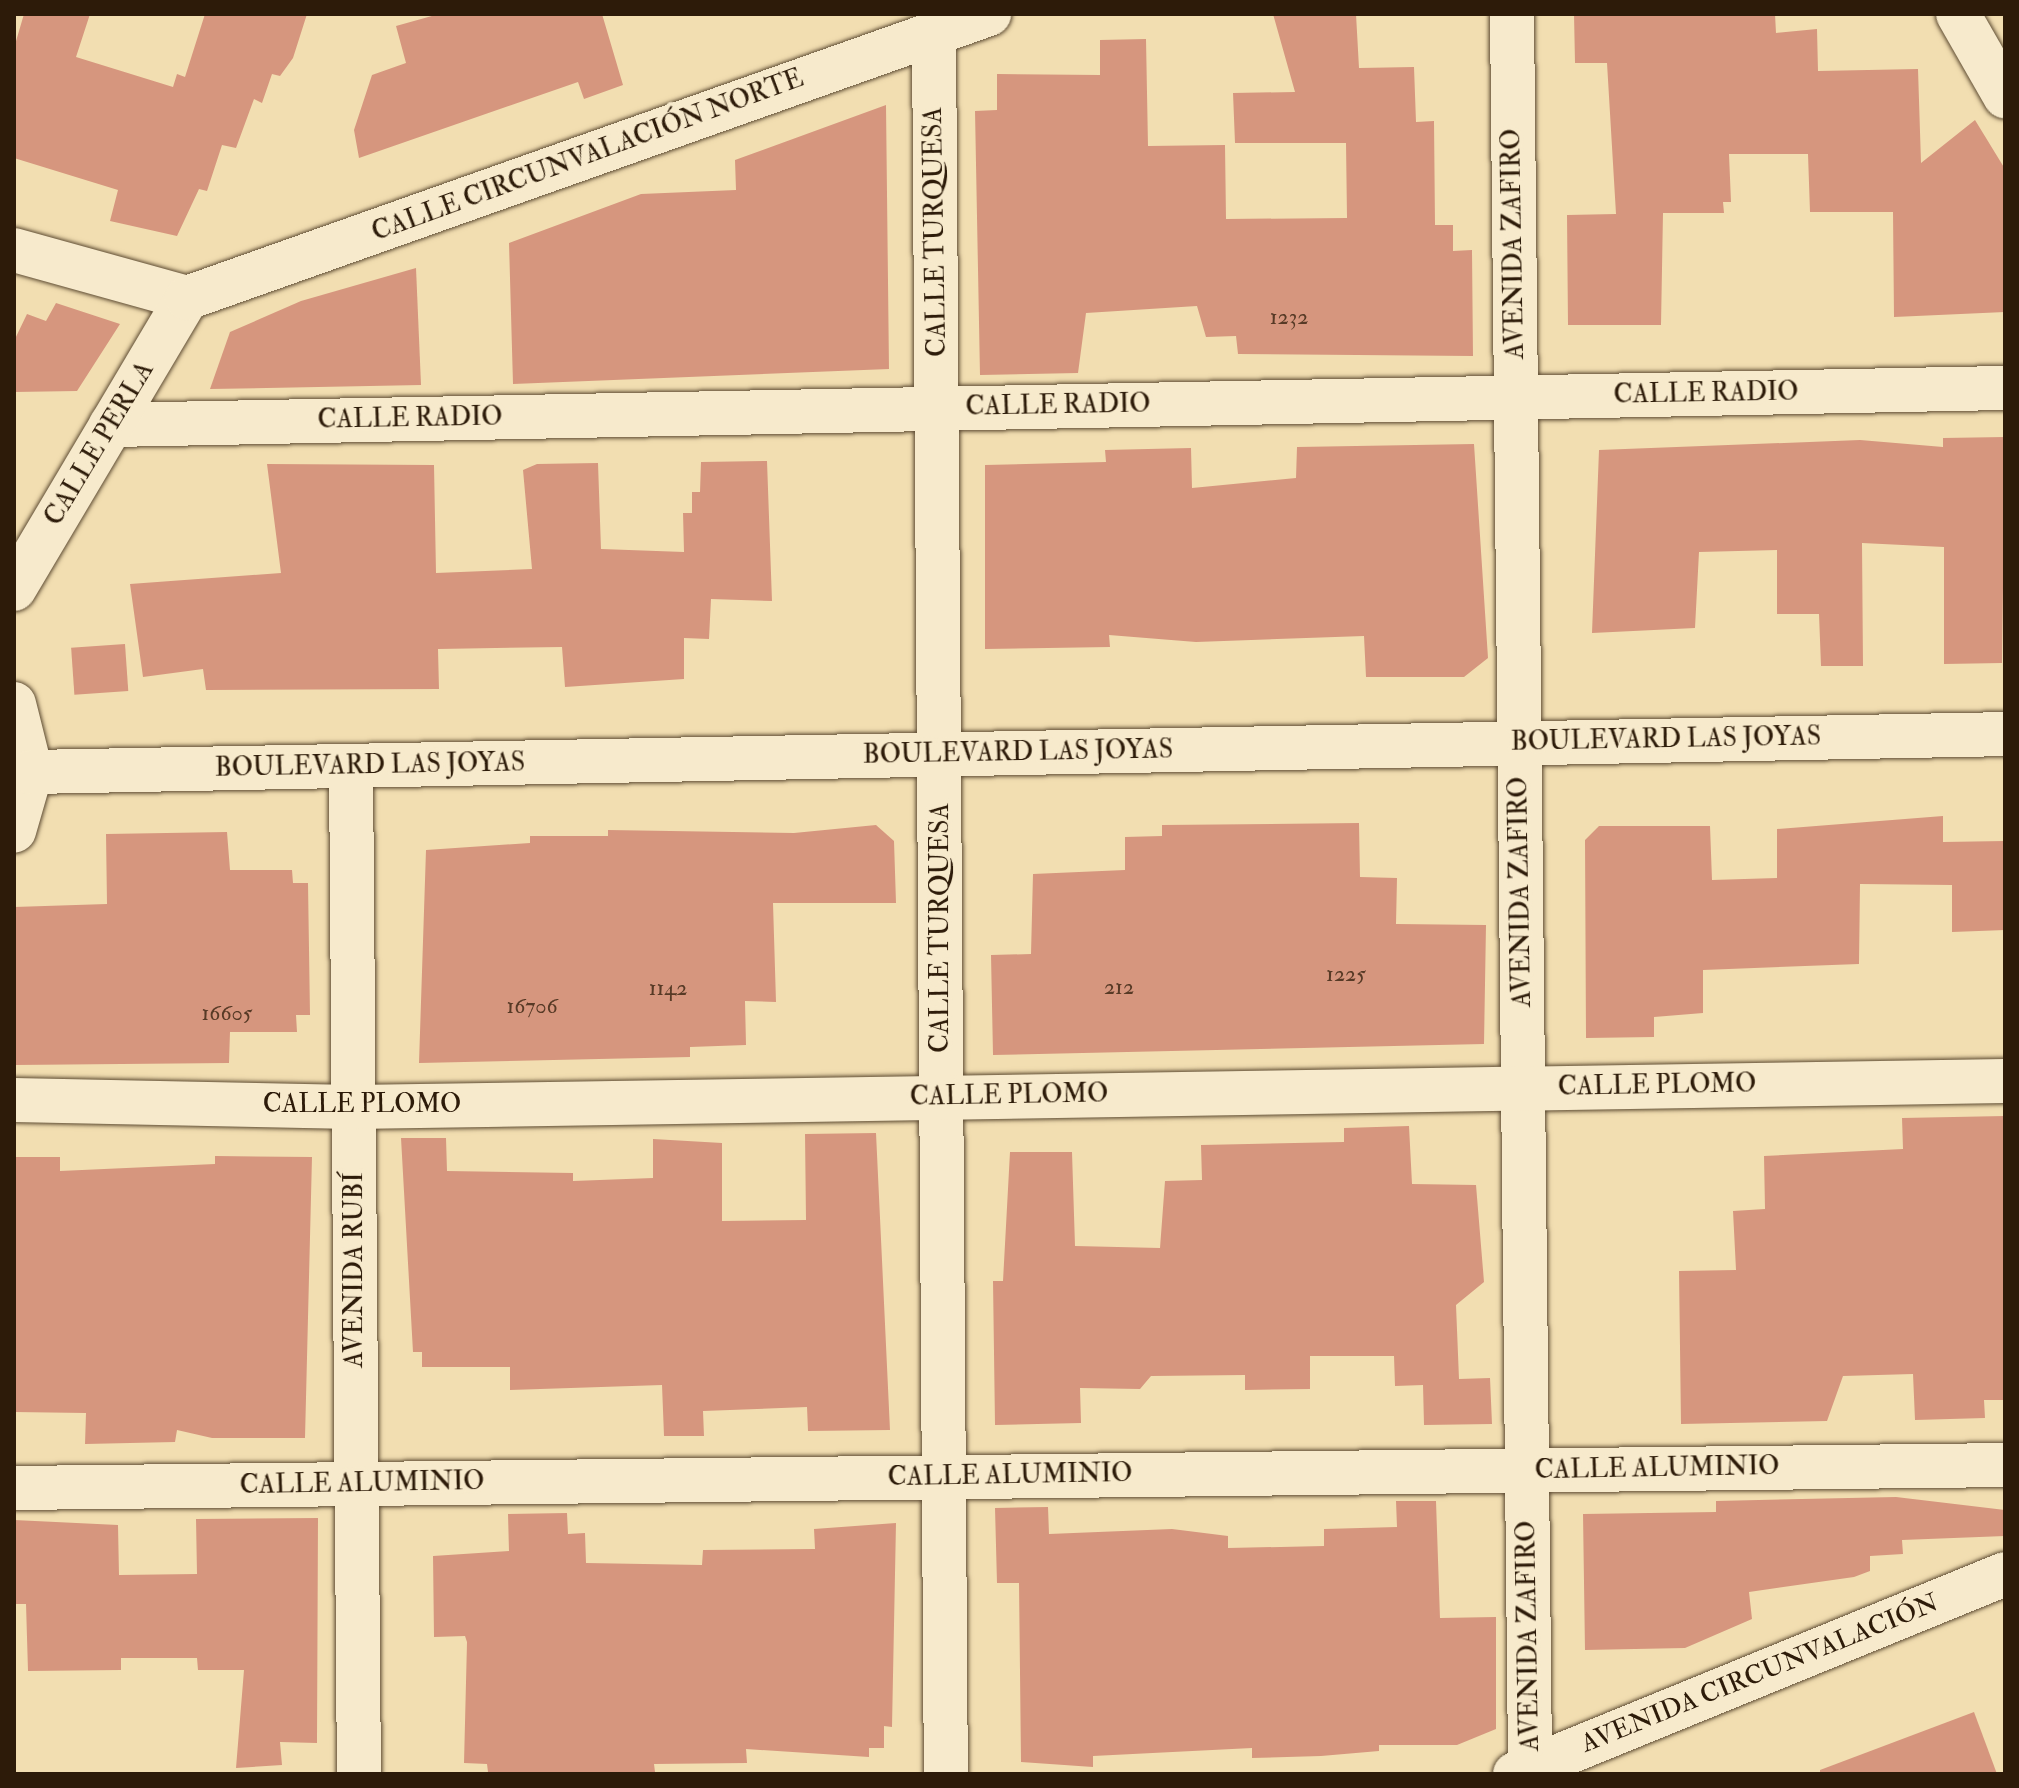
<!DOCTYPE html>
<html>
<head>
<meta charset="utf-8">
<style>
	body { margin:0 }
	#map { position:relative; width:2019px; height:1788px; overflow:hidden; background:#f2deb1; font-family:"IM FELL Double Pica",serif }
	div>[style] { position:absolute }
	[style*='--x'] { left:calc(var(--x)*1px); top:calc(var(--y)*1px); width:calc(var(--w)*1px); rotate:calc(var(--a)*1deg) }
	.building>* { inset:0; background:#d6967e; transform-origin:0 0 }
	.roads { filter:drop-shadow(0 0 2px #5e4c33) drop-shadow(0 0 2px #5e4c33) }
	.minor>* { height:44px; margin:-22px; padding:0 22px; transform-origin:22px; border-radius:22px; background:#f7eacc }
	.tertiary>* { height:44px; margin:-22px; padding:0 22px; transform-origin:22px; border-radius:22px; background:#f7eacc }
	span { translate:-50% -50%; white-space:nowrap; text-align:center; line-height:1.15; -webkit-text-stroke:8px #f7eacc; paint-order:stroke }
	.number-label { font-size:22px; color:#573a26 }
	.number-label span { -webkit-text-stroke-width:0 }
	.street-label { font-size:26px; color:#2d1b09 }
	.frame { position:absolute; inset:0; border:16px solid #2d1b09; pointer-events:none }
</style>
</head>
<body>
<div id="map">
	<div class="building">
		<div style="clip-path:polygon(24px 14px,90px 14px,76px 57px,173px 87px,177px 74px,185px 77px,205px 14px,307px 14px,293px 58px,280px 76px,272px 74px,262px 103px,254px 99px,236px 148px,222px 145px,207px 191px,199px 189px,177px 236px,110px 221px,118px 190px,14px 158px,14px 48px)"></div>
		<div style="clip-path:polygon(439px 14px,602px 14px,623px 85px,584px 99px,578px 82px,359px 158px,354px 130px,372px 75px,406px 63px,396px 26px)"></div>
		<div style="clip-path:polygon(1273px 14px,1356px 14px,1359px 68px,1414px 67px,1416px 122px,1434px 121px,1435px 225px,1453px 225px,1453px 251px,1472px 250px,1473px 356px,1238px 354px,1236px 336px,1206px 337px,1197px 306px,1086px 313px,1078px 373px,980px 375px,975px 111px,997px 110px,997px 74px,1100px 75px,1100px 40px,1146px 39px,1148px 146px,1225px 145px,1226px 219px,1347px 218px,1346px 143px,1235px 143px,1233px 93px,1295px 92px)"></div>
		<div style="clip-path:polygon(1574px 14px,1775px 14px,1776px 33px,1817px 29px,1818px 71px,1918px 69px,1921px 163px,1975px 120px,2005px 169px,2005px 312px,1894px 317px,1893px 212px,1810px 212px,1808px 154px,1729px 154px,1731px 202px,1723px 202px,1724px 213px,1663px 213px,1661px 325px,1568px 325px,1567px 215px,1616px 214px,1607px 63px,1575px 63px)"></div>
		<div style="clip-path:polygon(886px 105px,889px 369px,513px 384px,509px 243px,641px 194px,736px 190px,735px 160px)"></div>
		<div style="clip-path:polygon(416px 268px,421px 385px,210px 389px,230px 332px,301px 301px)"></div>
		<div style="clip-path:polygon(56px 303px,120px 324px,77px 391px,14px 392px,14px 341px,27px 314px,46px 321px)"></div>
		<div style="clip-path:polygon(2005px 437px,2002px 663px,1944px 664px,1944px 547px,1862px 543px,1863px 666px,1821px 666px,1819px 614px,1777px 614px,1777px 550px,1699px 552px,1695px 628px,1592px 633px,1599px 450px,1860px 440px,1943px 447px,1943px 438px)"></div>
		<div style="clip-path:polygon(1474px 444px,1488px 658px,1464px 677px,1366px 677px,1364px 636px,1196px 642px,1109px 635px,1110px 647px,985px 649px,985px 465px,1106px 462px,1105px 450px,1191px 448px,1192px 488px,1296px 478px,1297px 447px)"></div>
		<div style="clip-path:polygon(767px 461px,772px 601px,711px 599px,709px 639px,684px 638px,684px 679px,565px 687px,562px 647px,438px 649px,439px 689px,206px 690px,203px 669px,143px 677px,130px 584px,281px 573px,267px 464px,434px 465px,436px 573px,532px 569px,523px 470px,537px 464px,598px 463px,601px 549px,684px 552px,683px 513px,692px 513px,692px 492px,700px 492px,701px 462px)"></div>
		<div style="left:125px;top:644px;width:47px;height:54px;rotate:86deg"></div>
		<div style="clip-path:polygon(1943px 816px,1943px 842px,2005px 841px,2005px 930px,1952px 932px,1952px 885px,1860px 884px,1859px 964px,1703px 970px,1703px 1013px,1654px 1017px,1654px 1037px,1586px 1038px,1585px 840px,1599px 826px,1710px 826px,1712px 880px,1777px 878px,1777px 829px)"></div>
		<div style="clip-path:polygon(1359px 823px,1360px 877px,1397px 878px,1396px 924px,1486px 925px,1484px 1044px,993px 1055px,991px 955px,1031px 954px,1033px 874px,1125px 870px,1125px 837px,1162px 836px,1162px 825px)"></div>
		<div style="clip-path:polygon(876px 825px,894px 841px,896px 903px,773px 903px,776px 1002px,745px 1001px,746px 1045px,690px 1047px,690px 1057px,419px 1063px,426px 850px,530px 843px,530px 836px,608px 836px,608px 830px,794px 833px)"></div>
		<div style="clip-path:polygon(227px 832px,230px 870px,292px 870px,293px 883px,308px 883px,310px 1015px,296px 1015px,297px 1032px,230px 1032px,229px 1063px,14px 1065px,14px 907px,107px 904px,106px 834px)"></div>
		<div style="clip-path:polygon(2005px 1116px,2005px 1400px,1984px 1400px,1985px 1418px,1915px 1420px,1913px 1374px,1843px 1376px,1827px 1421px,1681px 1424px,1679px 1271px,1736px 1270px,1733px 1211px,1765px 1209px,1764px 1156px,1903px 1149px,1902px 1118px)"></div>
		<div style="clip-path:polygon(1409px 1126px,1412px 1184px,1476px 1185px,1484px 1282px,1456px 1305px,1459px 1379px,1490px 1378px,1492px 1424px,1424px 1425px,1423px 1385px,1395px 1386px,1394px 1356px,1310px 1356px,1310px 1389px,1245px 1390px,1245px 1375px,1151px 1376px,1140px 1389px,1080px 1388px,1081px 1423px,995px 1425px,993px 1281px,1003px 1281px,1010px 1152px,1072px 1152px,1075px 1246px,1160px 1248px,1165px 1181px,1202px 1180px,1201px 1145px,1344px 1142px,1344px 1128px)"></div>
		<div style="clip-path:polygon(876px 1133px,890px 1430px,808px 1431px,807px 1407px,703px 1411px,704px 1436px,664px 1436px,662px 1385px,510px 1390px,510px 1367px,422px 1367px,422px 1352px,413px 1352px,401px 1138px,446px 1138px,447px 1171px,573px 1173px,573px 1181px,653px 1178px,653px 1139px,722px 1143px,722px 1221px,806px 1220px,805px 1134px)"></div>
		<div style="clip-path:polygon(215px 1156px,312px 1157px,305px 1438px,212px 1438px,177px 1430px,175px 1442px,85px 1444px,86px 1413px,14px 1412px,14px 1157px,60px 1157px,60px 1171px,215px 1164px)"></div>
		<div style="clip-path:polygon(1896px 1497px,2005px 1510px,2005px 1536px,1902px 1540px,1903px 1554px,1870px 1556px,1870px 1571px,1854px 1577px,1749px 1592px,1752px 1619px,1685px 1648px,1585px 1650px,1583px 1514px,1716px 1512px,1716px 1501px)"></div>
		<div style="clip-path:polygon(1396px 1501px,1436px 1501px,1440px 1618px,1496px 1617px,1496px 1729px,1457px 1745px,1379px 1745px,1379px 1751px,1321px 1756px,1252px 1758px,1252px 1748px,1093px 1756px,1093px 1767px,1021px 1762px,1019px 1583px,997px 1583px,995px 1508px,1048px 1507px,1049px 1534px,1172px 1529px,1228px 1536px,1228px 1548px,1324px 1546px,1324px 1529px,1397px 1527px)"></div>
		<div style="clip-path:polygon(567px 1513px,568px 1534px,585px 1533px,586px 1563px,702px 1565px,703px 1550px,815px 1549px,814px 1529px,896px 1523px,892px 1727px,884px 1726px,884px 1748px,869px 1748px,869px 1757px,746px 1749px,747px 1763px,654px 1764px,655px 1772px,488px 1772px,487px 1764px,464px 1763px,467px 1642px,465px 1636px,434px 1637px,433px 1556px,509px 1551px,508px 1514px)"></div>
		<div style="clip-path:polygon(318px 1518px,317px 1743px,280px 1742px,282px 1765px,236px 1768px,244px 1670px,198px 1670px,197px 1658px,121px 1658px,121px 1670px,28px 1671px,26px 1604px,14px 1604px,14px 1520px,118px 1525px,119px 1575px,197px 1574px,196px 1519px)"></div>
		<div style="clip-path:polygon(1974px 1712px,1997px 1774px,1820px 1774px,1820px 1770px)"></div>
	</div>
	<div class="roads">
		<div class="minor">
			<div style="--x:1512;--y:14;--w:1755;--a:89.41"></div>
			<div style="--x:1958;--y:14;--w:95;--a:60.2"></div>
			<div style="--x:934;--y:33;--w:1741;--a:89.61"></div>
			<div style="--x:14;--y:250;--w:180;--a:15.5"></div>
			<div style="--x:111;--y:425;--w:1894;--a:-1.12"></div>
			<div style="--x:351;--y:766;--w:1008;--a:89.55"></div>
			<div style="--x:14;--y:1100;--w:339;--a:1.2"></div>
			<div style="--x:353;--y:1107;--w:1652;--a:-0.9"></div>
			<div style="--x:14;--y:1488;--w:1991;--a:-0.66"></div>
			<div style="--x:1515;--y:1774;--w:529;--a:-22.2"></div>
		</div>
		<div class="tertiary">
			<div style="--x:14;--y:589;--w:339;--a:-59.3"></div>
			<div style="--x:187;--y:298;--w:851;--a:-19.5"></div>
			<div style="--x:14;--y:704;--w:70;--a:76"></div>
			<div style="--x:31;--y:772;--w:61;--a:106.1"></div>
			<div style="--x:31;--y:772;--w:1974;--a:-1.1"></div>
		</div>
	</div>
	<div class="number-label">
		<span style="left:1289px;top:318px">1232</span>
		<span style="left:1346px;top:975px">1225</span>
		<span style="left:1119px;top:988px">212</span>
		<span style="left:668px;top:989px">1142</span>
		<span style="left:532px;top:1007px">16706</span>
		<span style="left:227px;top:1014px">16605</span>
	</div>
	<div class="street-label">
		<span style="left:588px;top:156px;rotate:-20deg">CALLE CIRCUNVALACIÓN NORTE</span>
		<span style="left:936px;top:232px;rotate:-91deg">CALLE TURQUESA</span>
		<span style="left:1514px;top:244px;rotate:-91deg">AVENIDA ZAFIRO</span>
		<span style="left:1706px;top:394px;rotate:-1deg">CALLE RADIO</span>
		<span style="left:1058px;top:406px;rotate:-1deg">CALLE RADIO</span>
		<span style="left:410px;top:419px;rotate:-1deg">CALLE RADIO</span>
		<span style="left:100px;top:444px;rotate:-59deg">CALLE PERLA</span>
		<span style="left:1666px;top:740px;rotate:-1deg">BOULEVARD LAS JOYAS</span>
		<span style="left:1018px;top:753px;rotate:-1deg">BOULEVARD LAS JOYAS</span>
		<span style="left:370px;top:766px;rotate:-1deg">BOULEVARD LAS JOYAS</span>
		<span style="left:1521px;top:892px;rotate:-91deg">AVENIDA ZAFIRO</span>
		<span style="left:941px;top:928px;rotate:-90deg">CALLE TURQUESA</span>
		<span style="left:1657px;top:1086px;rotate:-1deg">CALLE PLOMO</span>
		<span style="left:1009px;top:1096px;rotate:-1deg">CALLE PLOMO</span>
		<span style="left:362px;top:1105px">CALLE PLOMO</span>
		<span style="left:355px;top:1270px;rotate:-90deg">AVENIDA RUBÍ</span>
		<span style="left:1657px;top:1469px;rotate:-1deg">CALLE ALUMINIO</span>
		<span style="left:1010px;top:1476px;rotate:-1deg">CALLE ALUMINIO</span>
		<span style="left:362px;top:1484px;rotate:-1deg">CALLE ALUMINIO</span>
		<span style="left:1529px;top:1636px;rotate:-91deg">AVENIDA ZAFIRO</span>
		<span style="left:1760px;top:1674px;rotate:-22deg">AVENIDA CIRCUNVALACIÓN</span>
	</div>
	<div class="frame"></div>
</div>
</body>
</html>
